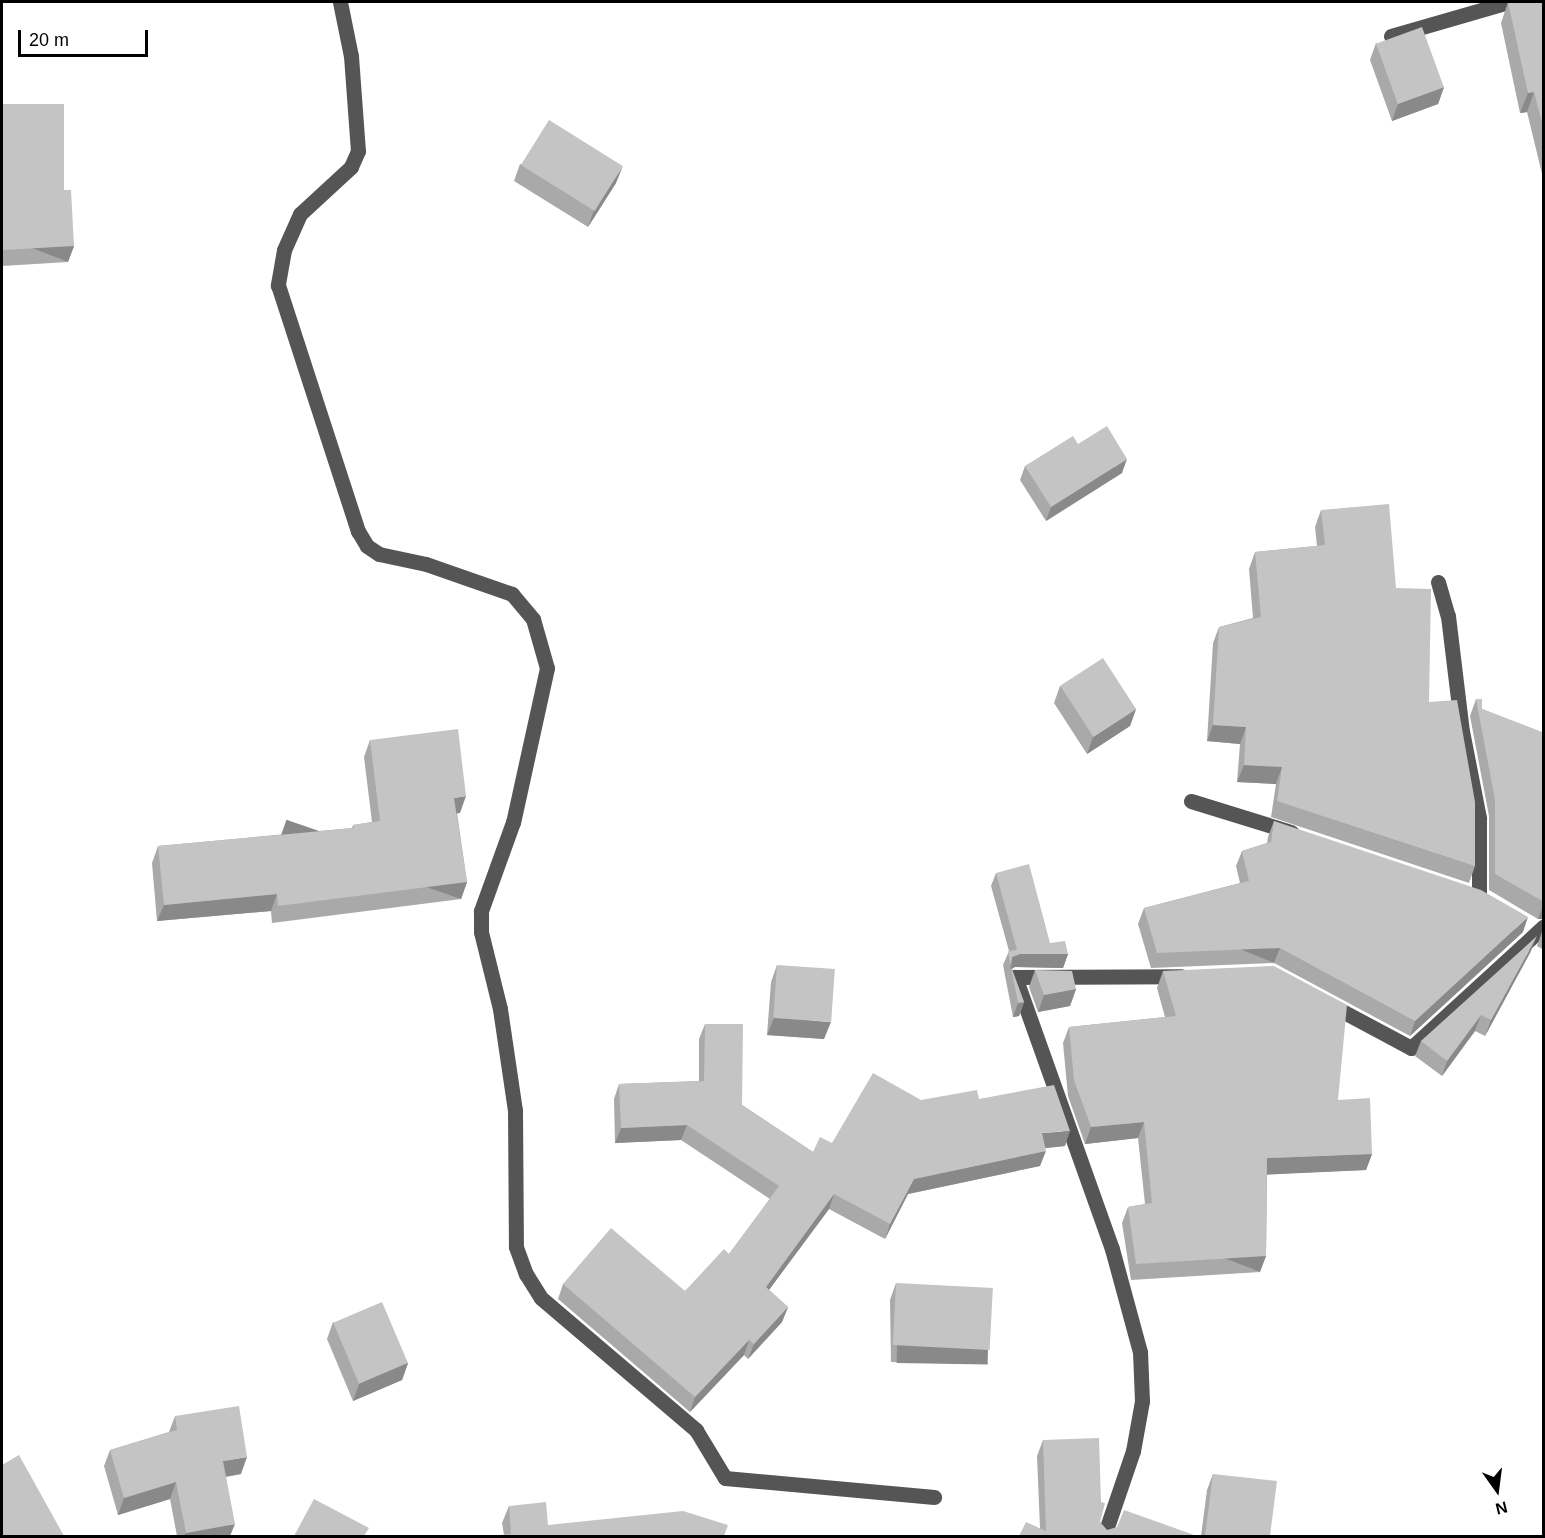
<!DOCTYPE html>
<html>
<head>
<meta charset="utf-8">
<style>
	body { margin:0 }
	#map { position:relative; width:1545px; height:1538px; overflow:hidden; background:#fff; font-family:Helvetica,sans-serif }
	div>[style] { position:absolute }
	[style*='--x'] { left:calc(var(--x)*1px); top:calc(var(--y)*1px); width:calc(var(--w)*1px); rotate:calc(var(--a)*1deg) }
	.minor>* { height:15px; margin:-7.5px; padding:0 7.5px; transform-origin:7.5px; border-radius:7.5px; background:#555 }
	.wall>* { inset:0; background:#a9a9a9 }
	.shaded-wall>* { inset:0; background:#898989; transform-origin:0 0 }
	.building>* { inset:0; background:#c4c4c4; transform-origin:0 0 }
	span { translate:-50% -50%; white-space:nowrap; text-align:center; line-height:1.15; -webkit-text-stroke:4.5px #fff; paint-order:stroke }
	.frame { position:absolute; inset:0; border:3px solid #000; pointer-events:none }
	.north { position:absolute; left:1467px; top:1460px; width:60px; height:60px; -webkit-text-stroke:4px #fff; paint-order:stroke; rotate:166deg; font-size:16px; font-weight:700; line-height:24px; text-align:center; color:#000 }
	.north::after { content:''; display:block; margin:auto; width:21px; height:27px; background:#000; clip-path:polygon(50% 0,100% 100%,50% 72%,0 100%) }
	.scale { position:absolute; left:18px; top:30px; width:130px; height:27px; box-sizing:border-box; border:3px solid #000; border-top:0; padding-left:8px; font-size:18px; line-height:21px; white-space:nowrap; color:#000; -webkit-text-stroke:4px #fff; paint-order:stroke }
</style>
</head>
<body>
<div id="map">
	<div class="minor">
		<div style="--x:340;--y:2;--w:55;--a:78.5"></div>
		<div style="--x:351;--y:56;--w:95;--a:85.8"></div>
		<div style="--x:358;--y:151;--w:17;--a:114"></div>
		<div style="--x:351;--y:167;--w:69;--a:137.3"></div>
		<div style="--x:300;--y:214;--w:39;--a:114"></div>
		<div style="--x:284;--y:250;--w:36;--a:100"></div>
		<div style="--x:278;--y:285;--w:259;--a:72"></div>
		<div style="--x:358;--y:531;--w:17;--a:59"></div>
		<div style="--x:367;--y:546;--w:14;--a:34"></div>
		<div style="--x:379;--y:554;--w:48;--a:12"></div>
		<div style="--x:426;--y:564;--w:91;--a:19.2"></div>
		<div style="--x:512;--y:594;--w:33;--a:50"></div>
		<div style="--x:533;--y:619;--w:51;--a:74.1"></div>
		<div style="--x:547;--y:668;--w:158;--a:102.4"></div>
		<div style="--x:513;--y:822;--w:95;--a:109.8"></div>
		<div style="--x:481;--y:911;--w:21;--a:90"></div>
		<div style="--x:481;--y:932;--w:79;--a:76.1"></div>
		<div style="--x:500;--y:1009;--w:102;--a:81.6"></div>
		<div style="--x:515;--y:1110;--w:137;--a:89.6"></div>
		<div style="--x:516;--y:1247;--w:29;--a:70"></div>
		<div style="--x:526;--y:1274;--w:28;--a:58"></div>
		<div style="--x:541;--y:1298;--w:204;--a:40.4"></div>
		<div style="--x:696;--y:1430;--w:56;--a:58.9"></div>
		<div style="--x:725;--y:1478;--w:210;--a:5.2"></div>
		<div style="--x:1391;--y:36;--w:123;--a:-16.1"></div>
		<div style="--x:1438;--y:582;--w:35;--a:74"></div>
		<div style="--x:1448;--y:616;--w:116;--a:83.1"></div>
		<div style="--x:1462;--y:731;--w:89;--a:78.9"></div>
		<div style="--x:1479;--y:818;--w:78;--a:90"></div>
		<div style="--x:1191;--y:801;--w:105;--a:17.2"></div>
		<div style="--x:1329;--y:1004;--w:93;--a:28.2"></div>
		<div style="--x:1411;--y:1048;--w:180;--a:-42.5"></div>
		<div style="--x:1104;--y:1536;--w:90;--a:-71.2"></div>
		<div style="--x:1133;--y:1451;--w:51;--a:-79.8"></div>
		<div style="--x:1142;--y:1401;--w:49;--a:-92.3"></div>
		<div style="--x:1140;--y:1352;--w:107;--a:-105.2"></div>
		<div style="--x:1112;--y:1249;--w:289;--a:-109.6"></div>
		<div style="--x:1015;--y:977;--w:166;--a:-0.3"></div>
	</div>
	<div class="wall">
		<div style="clip-path:polygon(1508px 2px,1544px 2px,1544px 182px,1527px 112px,1520px 113px,1501px 23px)"></div>
		<div style="clip-path:polygon(1376px 43px,1444px 87px,1438px 104px,1392px 121px,1370px 60px)"></div>
		<div style="clip-path:polygon(2px 104px,64px 190px,74px 246px,68px 262px,2px 266px)"></div>
		<div style="clip-path:polygon(520px 164px,616px 183px,588px 227px,514px 181px)"></div>
		<div style="clip-path:polygon(1078px 444px,1122px 473px,1046px 521px,1020px 480px,1025px 466px)"></div>
		<div style="clip-path:polygon(1321px 510px,1396px 588px,1429px 702px,1475px 866px,1469px 883px,1271px 817px,1276px 784px,1237px 782px,1240px 744px,1207px 741px,1213px 643px,1219px 627px,1253px 618px,1249px 569px,1255px 552px,1317px 546px,1315px 527px)"></div>
		<div style="clip-path:polygon(1060px 686px,1136px 709px,1130px 726px,1087px 754px,1054px 703px)"></div>
		<div style="clip-path:polygon(1476px 699px,1482px 709px,1544px 733px,1544px 919px,1538px 919px,1489px 890px,1489px 816px,1470px 716px)"></div>
		<div style="clip-path:polygon(370px 740px,460px 813px,457px 813px,467px 882px,461px 899px,272px 923px,271px 911px,157px 921px,152px 863px,158px 846px,352px 828px,353px 825px,372px 822px,364px 757px)"></div>
		<div style="clip-path:polygon(1274px 821px,1523px 932px,1410px 1036px,1274px 963px,1151px 968px,1138px 924px,1144px 908px,1240px 883px,1236px 866px,1242px 851px,1267px 843px,1268px 837px)"></div>
		<div style="clip-path:polygon(996px 873px,1050px 943px,1068px 954px,1063px 968px,1015px 967px,1012px 969px,1024px 1002px,1019px 1016px,1013px 1017px,1003px 965px,1009px 951px,991px 886px)"></div>
		<div style="clip-path:polygon(1543px 929px,1544px 929px,1544px 950px,1537px 946px)"></div>
		<div style="clip-path:polygon(1531px 951px,1485px 1036px,1475px 1031px,1442px 1076px,1415px 1056px,1421px 1041px)"></div>
		<div style="clip-path:polygon(777px 965px,824px 1039px,767px 1035px,771px 982px)"></div>
		<div style="clip-path:polygon(1035px 970px,1076px 989px,1070px 1006px,1038px 1012px,1029px 987px)"></div>
		<div style="clip-path:polygon(1163px 971px,1338px 1100px,1372px 1154px,1366px 1170px,1267px 1174px,1266px 1256px,1260px 1272px,1131px 1280px,1122px 1223px,1128px 1207px,1145px 1204px,1138px 1138px,1085px 1144px,1068px 1096px,1063px 1043px,1069px 1027px,1165px 1017px,1157px 988px)"></div>
		<div style="clip-path:polygon(705px 1024px,742px 1105px,813px 1152px,921px 1100px,979px 1099px,1065px 1146px,1045px 1148px,1040px 1166px,908px 1194px,885px 1239px,829px 1209px,769px 1290px,788px 1307px,782px 1322px,748px 1359px,744px 1355px,690px 1412px,558px 1299px,563px 1284px,685px 1291px,729px 1254px,770px 1199px,681px 1140px,615px 1143px,614px 1099px,619px 1084px,699px 1081px,699px 1039px)"></div>
		<div style="clip-path:polygon(896px 1283px,982px 1364px,891px 1362px,890px 1300px)"></div>
		<div style="clip-path:polygon(333px 1322px,408px 1363px,402px 1380px,353px 1401px,327px 1339px)"></div>
		<div style="clip-path:polygon(175px 1416px,241px 1474px,226px 1477px,230px 1536px,177px 1536px,170px 1499px,118px 1515px,104px 1466px,110px 1450px,169px 1432px)"></div>
		<div style="clip-path:polygon(1043px 1440px,1100px 1522px,1107px 1530px,1019px 1536px,1040px 1528px,1037px 1456px)"></div>
		<div style="clip-path:polygon(1213px 1474px,1270px 1536px,1201px 1536px,1207px 1490px)"></div>
		<div style="clip-path:polygon(509px 1506px,548px 1525px,724px 1536px,504px 1535px,502px 1523px)"></div>
	</div>
	<div class="shaded-wall">
		<div style="clip-path:polygon(1444px 87px,1438px 104px,1392px 121px,1398px 104px)"></div>
		<div style="clip-path:polygon(1534px 92px,1527px 112px,1520px 113px,1528px 93px)"></div>
		<div style="clip-path:polygon(623px 166px,616px 183px,588px 227px,594px 210px)"></div>
		<div style="left:74px;top:246px;width:17px;height:72px;rotate:111deg"></div>
		<div style="clip-path:polygon(1127px 459px,1122px 473px,1046px 521px,1051px 507px)"></div>
		<div style="clip-path:polygon(1136px 709px,1130px 726px,1087px 754px,1093px 737px)"></div>
		<div style="clip-path:polygon(1213px 725px,1246px 727px,1240px 744px,1207px 741px)"></div>
		<div style="clip-path:polygon(1244px 765px,1282px 767px,1276px 784px,1237px 782px)"></div>
		<div style="clip-path:polygon(466px 796px,460px 813px,448px 815px,454px 798px)"></div>
		<div style="left:467px;top:882px;width:18px;height:191px;rotate:109deg"></div>
		<div style="clip-path:polygon(277px 894px,271px 911px,157px 921px,164px 905px)"></div>
		<div style="clip-path:polygon(1544px 903px,1544px 919px,1538px 919px)"></div>
		<div style="clip-path:polygon(1528px 917px,1523px 932px,1410px 1036px,1415px 1021px)"></div>
		<div style="clip-path:polygon(1537px 936px,1531px 951px,1485px 1036px,1491px 1020px)"></div>
		<div style="left:1280px;top:948px;width:16px;height:123px;rotate:112deg"></div>
		<div style="clip-path:polygon(1020px 954px,1068px 954px,1063px 968px,1015px 967px,1011px 969px,1010px 964px,1012px 957px)"></div>
		<div style="clip-path:polygon(1076px 989px,1070px 1006px,1038px 1012px,1044px 995px)"></div>
		<div style="clip-path:polygon(1024px 1002px,1019px 1016px,1013px 1017px,1018px 1003px)"></div>
		<div style="clip-path:polygon(1481px 1015px,1475px 1031px,1442px 1076px,1447px 1061px)"></div>
		<div style="clip-path:polygon(774px 1018px,831px 1022px,824px 1039px,767px 1035px)"></div>
		<div style="clip-path:polygon(1144px 1122px,1138px 1138px,1085px 1144px,1091px 1127px)"></div>
		<div style="clip-path:polygon(687px 1125px,681px 1140px,615px 1143px,621px 1128px)"></div>
		<div style="clip-path:polygon(1070px 1131px,1065px 1146px,1037px 1149px,1042px 1133px)"></div>
		<div style="clip-path:polygon(1046px 1151px,1040px 1166px,908px 1194px,885px 1239px,890px 1224px,914px 1179px)"></div>
		<div style="clip-path:polygon(1372px 1154px,1366px 1170px,1261px 1175px,1267px 1158px)"></div>
		<div style="clip-path:polygon(834px 1194px,829px 1209px,760px 1302px,766px 1287px)"></div>
		<div style="left:1266px;top:1256px;width:17px;height:130px;rotate:111deg"></div>
		<div style="clip-path:polygon(788px 1307px,782px 1322px,748px 1359px,754px 1344px)"></div>
		<div style="clip-path:polygon(749px 1340px,744px 1355px,690px 1412px,695px 1397px)"></div>
		<div style="left:897px;top:1345px;width:91px;height:18px;rotate:1deg"></div>
		<div style="clip-path:polygon(408px 1363px,402px 1380px,353px 1401px,359px 1384px)"></div>
		<div style="clip-path:polygon(247px 1457px,241px 1474px,217px 1478px,223px 1461px)"></div>
		<div style="clip-path:polygon(176px 1482px,170px 1499px,118px 1515px,124px 1498px)"></div>
		<div style="clip-path:polygon(235px 1524px,230px 1536px,184px 1536px,186px 1533px)"></div>
	</div>
	<div class="building">
		<div style="clip-path:polygon(1508px 2px,1544px 2px,1544px 130px,1534px 92px,1528px 93px)"></div>
		<div style="left:1422px;top:27px;width:64px;height:49px;rotate:70deg"></div>
		<div style="clip-path:polygon(2px 104px,64px 104px,64px 190px,71px 190px,74px 246px,2px 250px)"></div>
		<div style="left:549px;top:120px;width:87px;height:53px;rotate:32deg"></div>
		<div style="clip-path:polygon(1107px 426px,1127px 459px,1051px 507px,1025px 466px,1073px 436px,1078px 444px)"></div>
		<div style="clip-path:polygon(1389px 504px,1396px 588px,1431px 589px,1429px 702px,1457px 700px,1475px 802px,1475px 866px,1277px 801px,1282px 767px,1244px 765px,1246px 727px,1213px 725px,1219px 627px,1261px 617px,1255px 552px,1325px 545px,1321px 510px)"></div>
		<div style="left:1103px;top:658px;width:61px;height:51px;rotate:57deg"></div>
		<div style="clip-path:polygon(1476px 699px,1482px 699px,1482px 709px,1544px 733px,1544px 902px,1495px 874px,1495px 800px)"></div>
		<div style="clip-path:polygon(458px 729px,466px 796px,454px 798px,467px 882px,278px 906px,277px 894px,164px 905px,158px 846px,354px 828px,353px 825px,380px 821px,370px 740px)"></div>
		<div style="clip-path:polygon(1274px 821px,1481px 890px,1528px 917px,1415px 1021px,1280px 948px,1157px 953px,1144px 908px,1249px 881px,1242px 851px,1271px 842px)"></div>
		<div style="clip-path:polygon(1029px 864px,1050px 943px,1065px 941px,1068px 954px,1020px 954px,1012px 957px,1011px 967px,1024px 1002px,1018px 1003px,1008px 951px,1017px 950px,996px 873px)"></div>
		<div style="clip-path:polygon(1537px 936px,1491px 1020px,1481px 1015px,1447px 1061px,1421px 1041px)"></div>
		<div style="left:777px;top:965px;width:58px;height:53px;rotate:4deg"></div>
		<div style="clip-path:polygon(1274px 966px,1347px 1005px,1338px 1100px,1370px 1098px,1372px 1154px,1267px 1158px,1266px 1256px,1136px 1264px,1128px 1207px,1152px 1203px,1144px 1122px,1091px 1127px,1074px 1080px,1069px 1027px,1176px 1016px,1163px 971px)"></div>
		<div style="clip-path:polygon(1035px 970px,1072px 971px,1076px 989px,1044px 995px)"></div>
		<div style="clip-path:polygon(705px 1024px,743px 1024px,742px 1105px,813px 1152px,820px 1137px,832px 1143px,873px 1073px,921px 1100px,977px 1090px,979px 1099px,1054px 1085px,1070px 1131px,1042px 1133px,1046px 1151px,914px 1179px,890px 1224px,834px 1194px,766px 1287px,788px 1307px,754px 1344px,749px 1340px,695px 1397px,563px 1284px,611px 1228px,685px 1291px,724px 1249px,729px 1254px,779px 1186px,687px 1125px,621px 1128px,619px 1084px,704px 1081px)"></div>
		<div style="left:896px;top:1283px;width:97px;height:62px;rotate:3deg"></div>
		<div style="left:382px;top:1302px;width:66px;height:53px;rotate:67deg"></div>
		<div style="clip-path:polygon(239px 1406px,247px 1457px,223px 1461px,235px 1524px,186px 1533px,176px 1482px,124px 1498px,110px 1450px,177px 1430px,175px 1416px)"></div>
		<div style="clip-path:polygon(1099px 1438px,1101px 1502px,1105px 1503px,1100px 1522px,1107px 1530px,1117px 1527px,1124px 1510px,1197px 1536px,1019px 1536px,1026px 1522px,1046px 1531px,1043px 1440px)"></div>
		<div style="clip-path:polygon(19px 1455px,64px 1536px,2px 1536px,2px 1465px)"></div>
		<div style="clip-path:polygon(1213px 1474px,1277px 1481px,1270px 1536px,1205px 1536px)"></div>
		<div style="clip-path:polygon(314px 1499px,369px 1528px,364px 1536px,294px 1536px)"></div>
		<div style="clip-path:polygon(546px 1502px,548px 1525px,683px 1511px,728px 1525px,724px 1536px,488px 1536px,511px 1534px,509px 1506px)"></div>
	</div>
	<div class="frame"></div>
	<div class="north">N</div>
	<div class="scale">20 m</div>
</div>
</body>
</html>
